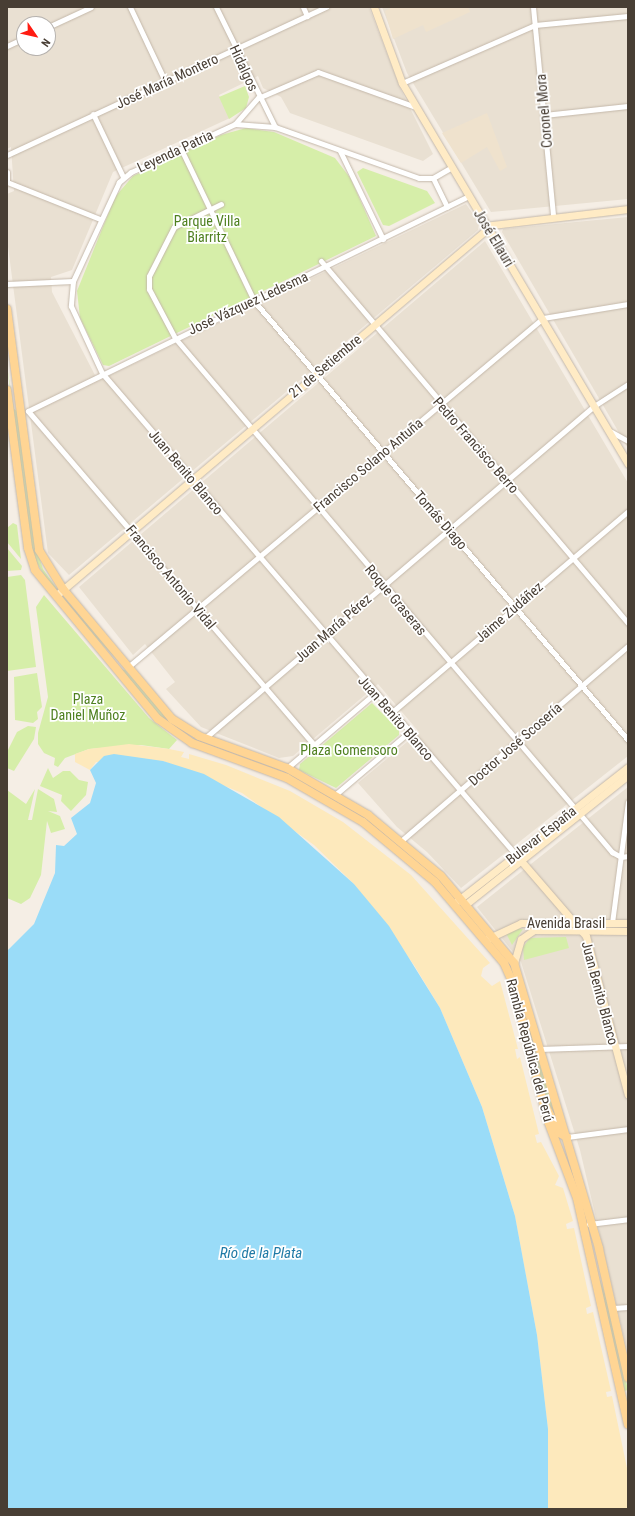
<!DOCTYPE html>
<html>
<head>
<meta charset="utf-8">
<style>
	body { margin:0 }
	#map { position:relative; width:635px; height:1516px; overflow:hidden; background:#f5eee5; font-family:"Roboto Condensed",sans-serif }
	div>[style] { position:absolute }
	[style*='--x'] { left:calc(var(--x)*1px); top:calc(var(--y)*1px); width:calc(var(--w)*1px); rotate:calc(var(--a)*1deg) }
	.residential>* { inset:0; background:#e9e0d2 }
	.education>* { inset:0; background:#efe2cd }
	.green>* { inset:0; background:#d6eea9 }
	.sand>* { inset:0; background:#fde9bc }
	.water>* { inset:0; background:#9adcf8 }
	.roads { filter:drop-shadow(0 0 1px #c4b8aa) drop-shadow(0 0 1px #c4b8aa) }
	.street>* { height:5px; margin:-2.5px; padding:0 2.5px; transform-origin:2.5px; border-radius:2.5px; background:#fff }
	.secondary>* { height:7px; margin:-3.5px; padding:0 3.5px; transform-origin:3.5px; border-radius:3.5px; background:#ffebc5 }
	.primary>* { height:8px; margin:-4px; padding:0 4px; transform-origin:4px; border-radius:4px; background:#ffd594 }
	span { translate:-50% -50%; white-space:nowrap; text-align:center; line-height:1.15; -webkit-text-stroke:3.5px #fff; paint-order:stroke }
	.street-label { font-size:14px; color:#483e34 }
	.park-label { font-size:14px; color:#4f8020 }
	.water-label { font-size:15px; color:#1f7aa6; font-style:italic }
	.frame { position:absolute; inset:0; border:8px solid #483e34; pointer-events:none }
	.north { position:absolute; left:16px; top:16px; width:40px; height:40px; box-sizing:border-box; background:#fff; border:1px solid #b6b2ae; border-radius:50%; rotate:124deg; font-size:11px; font-weight:700; line-height:16px; text-align:center; color:#483e34 }
	.north::after { content:''; display:block; margin:auto; width:14px; height:18px; background:#ff1c12; clip-path:polygon(50% 0,100% 100%,50% 72%,0 100%) }
</style>
</head>
<body>
<div id="map">
	<div class="residential">
		<div style="clip-path:polygon(evenodd,7px 7px,369px 7px,401px 90px,433px 154px,423px 161px,290px 113px,281px 97px,263px 88px,258px 76px,219px 95px,230px 118px,113px 172px,72px 270px,51px 277px,52px 292px,98px 381px,466px 204px,479px 223px,478px 230px,69px 575px,48px 553px,7px 239px,7px 194px,14px 191px,11px 147px,7px 149px,7px 7px,24px 24px,48px 24px,48px 48px,24px 48px,24px 24px)"></div>
		<div style="clip-path:polygon(382px 7px,628px 7px,628px 199px,491px 212px,407px 73px)"></div>
		<div style="clip-path:polygon(628px 217px,628px 448px,502px 232px,503px 229px)"></div>
		<div style="clip-path:polygon(485px 241px,628px 483px,628px 756px,461px 888px,427px 852px,397px 827px,358px 783px,419px 732px,378px 684px,293px 756px,279px 758px,201px 727px,166px 689px,175px 682px,145px 644px,133px 655px,79px 587px)"></div>
		<div style="clip-path:polygon(628px 787px,628px 1355px,580px 1150px,521px 962px,477px 907px)"></div>
	</div>
	<div class="education">
		<div style="clip-path:polygon(393px 7px,468px 7px,470px 12px,426px 32px,423px 25px,393px 39px,385px 11px)"></div>
		<div style="clip-path:polygon(487px 113px,507px 167px,500px 171px,487px 147px,461px 163px,442px 133px)"></div>
	</div>
	<div class="green">
		<div style="clip-path:polygon(245px 86px,249px 97px,246px 108px,229px 119px,219px 97px)"></div>
		<div style="clip-path:polygon(246px 128px,274px 132px,335px 158px,351px 179px,376px 236px,109px 366px,103px 365px,80px 318px,77px 291px,115px 197px,133px 176px,221px 135px)"></div>
		<div style="clip-path:polygon(363px 168px,427px 191px,435px 203px,389px 226px,383px 225px,357px 172px)"></div>
		<div style="clip-path:polygon(7px 366px,14px 409px,18px 412px,35px 544px,43px 569px,58px 590px,55px 593px,32px 555px)"></div>
		<div style="clip-path:polygon(13px 523px,17px 525px,21px 559px,7px 542px,7px 528px)"></div>
		<div style="clip-path:polygon(7px 548px,22px 566px,21px 570px,7px 571px)"></div>
		<div style="clip-path:polygon(21px 575px,25px 580px,36px 667px,7px 671px,7px 577px)"></div>
		<div style="clip-path:polygon(44px 595px,149px 718px,177px 740px,169px 749px,141px 745px,89px 749px,65px 758px,58px 767px,54px 765px,55px 758px,44px 753px,38px 744px,38px 733px,48px 697px,36px 607px)"></div>
		<div style="clip-path:polygon(63px 596px,90px 627px,119px 662px,60px 600px)"></div>
		<div style="clip-path:polygon(120px 669px,125px 670px,176px 727px,207px 744px,165px 722px)"></div>
		<div style="clip-path:polygon(37px 673px,42px 707px,37px 712px,38px 719px,33px 723px,15px 720px,14px 677px)"></div>
		<div style="clip-path:polygon(372px 703px,399px 730px,399px 735px,336px 788px,299px 770px,300px 764px)"></div>
		<div style="clip-path:polygon(28px 726px,36px 727px,34px 739px,14px 771px,7px 768px,7px 752px,17px 732px)"></div>
		<div style="clip-path:polygon(48px 768px,53px 778px,63px 771px,70px 771px,79px 780px,88px 782px,86px 795px,71px 811px,61px 801px,62px 795px,40px 786px)"></div>
		<div style="clip-path:polygon(35px 789px,28px 820px,32px 820px,38px 789px,54px 799px,57px 812px,48px 811px,60px 816px,65px 829px,51px 833px,47px 821px,41px 875px,30px 898px,21px 904px,7px 898px,7px 790px,26px 804px)"></div>
		<div style="clip-path:polygon(513px 929px,523px 929px,512px 945px,506px 933px)"></div>
		<div style="clip-path:polygon(566px 937px,569px 948px,524px 960px,523px 947px,530px 938px)"></div>
		<div style="clip-path:polygon(506px 960px,513px 969px,561px 1131px,545px 1098px,512px 969px)"></div>
		<div style="clip-path:polygon(599px 1277px,611px 1311px,628px 1390px,624px 1391px)"></div>
	</div>
	<div class="sand">
		<div style="clip-path:polygon(129px 744px,169px 749px,184px 752px,181px 757px,189px 759px,189px 754px,226px 765px,290px 791px,343px 822px,411px 875px,490px 963px,483px 968px,481px 976px,492px 986px,500px 981px,518px 1049px,515px 1049px,517px 1059px,520px 1057px,539px 1134px,535px 1135px,537px 1143px,541px 1142px,559px 1176px,555px 1185px,563px 1188px,573px 1221px,566px 1224px,567px 1229px,574px 1228px,591px 1306px,586px 1308px,587px 1314px,593px 1312px,611px 1391px,606px 1392px,607px 1397px,612px 1396px,628px 1473px,628px 1509px,548px 1509px,548px 1429px,537px 1335px,515px 1216px,482px 1107px,440px 1008px,414px 965px,354px 884px,314px 845px,242px 793px,163px 761px,96px 762px,90px 770px,75px 762px,75px 754px,89px 749px)"></div>
	</div>
	<div class="water">
		<div style="clip-path:polygon(114px 754px,163px 761px,204px 774px,279px 817px,354px 884px,389px 926px,440px 1008px,482px 1107px,515px 1216px,537px 1335px,548px 1429px,548px 1509px,7px 1509px,7px 951px,34px 924px,55px 873px,56px 845px,64px 846px,77px 834px,71px 818px,90px 803px,96px 783px,90px 770px,104px 756px)"></div>
	</div>
	<div class="roads">
		<div class="street">
			<div style="--x:130;--y:7;--w:82;--a:64.7"></div>
			<div style="--x:216;--y:7;--w:134;--a:63.8"></div>
			<div style="--x:303;--y:7;--w:10;--a:66"></div>
			<div style="--x:533;--y:7;--w:210;--a:84.5"></div>
			<div style="--x:48;--y:27;--w:47;--a:-24.9"></div>
			<div style="--x:7;--y:46;--w:19;--a:-25"></div>
			<div style="--x:402;--y:83;--w:145;--a:-23.6"></div>
			<div style="--x:535;--y:25;--w:93;--a:-5.5"></div>
			<div style="--x:93;--y:114;--w:70;--a:64.5"></div>
			<div style="--x:544;--y:115;--w:84;--a:-6.1"></div>
			<div style="--x:235;--y:124;--w:35;--a:-49"></div>
			<div style="--x:258;--y:98;--w:65;--a:-23.4"></div>
			<div style="--x:318;--y:72;--w:104;--a:19.7"></div>
			<div style="--x:181;--y:149;--w:169;--a:64.3"></div>
			<div style="--x:254;--y:301;--w:577;--a:49.57"></div>
			<div style="--x:340;--y:151;--w:98;--a:64"></div>
			<div style="--x:7;--y:155;--w:352;--a:-24.9"></div>
			<div style="--x:452;--y:167;--w:22;--a:150"></div>
			<div style="--x:433;--y:178;--w:14;--a:180"></div>
			<div style="--x:419;--y:178;--w:153;--a:-160.5"></div>
			<div style="--x:275;--y:127;--w:40;--a:-175.7"></div>
			<div style="--x:235;--y:124;--w:115;--a:155.2"></div>
			<div style="--x:131;--y:172;--w:16;--a:140"></div>
			<div style="--x:119;--y:182;--w:109;--a:114.9"></div>
			<div style="--x:73;--y:281;--w:25;--a:95"></div>
			<div style="--x:71;--y:306;--w:74;--a:65.2"></div>
			<div style="--x:102;--y:373;--w:635;--a:49.34"></div>
			<div style="--x:7;--y:172;--w:10;--a:90"></div>
			<div style="--x:433;--y:178;--w:32;--a:64"></div>
			<div style="--x:7;--y:182;--w:100;--a:21.7"></div>
			<div style="--x:221;--y:204;--w:52;--a:153.9"></div>
			<div style="--x:174;--y:227;--w:55;--a:117"></div>
			<div style="--x:149;--y:276;--w:13;--a:90"></div>
			<div style="--x:149;--y:289;--w:55;--a:62"></div>
			<div style="--x:175;--y:338;--w:675;--a:49.63"></div>
			<div style="--x:612;--y:852;--w:10;--a:29"></div>
			<div style="--x:621;--y:857;--w:7;--a:-8"></div>
			<div style="--x:321;--y:261;--w:475;--a:49.7"></div>
			<div style="--x:7;--y:284;--w:66;--a:-2.6"></div>
			<div style="--x:28;--y:411;--w:491;--a:-26"></div>
			<div style="--x:28;--y:411;--w:440;--a:49.4"></div>
			<div style="--x:608;--y:430;--w:23;--a:29"></div>
			<div style="--x:128;--y:667;--w:542;--a:-40.06"></div>
			<div style="--x:543;--y:318;--w:86;--a:-9.4"></div>
			<div style="--x:391;--y:713;--w:311;--a:-40.4"></div>
			<div style="--x:205;--y:738;--w:511;--a:-40.48"></div>
			<div style="--x:594;--y:406;--w:40;--a:-32.9"></div>
			<div style="--x:287;--y:768;--w:114;--a:-40.4"></div>
			<div style="--x:336;--y:794;--w:94;--a:-40.3"></div>
			<div style="--x:401;--y:841;--w:299;--a:-40.7"></div>
			<div style="--x:612;--y:923;--w:122;--a:-82.5"></div>
			<div style="--x:539;--y:1049;--w:89;--a:-1.9"></div>
			<div style="--x:567;--y:1137;--w:62;--a:-7.5"></div>
			<div style="--x:589;--y:1224;--w:39;--a:-7"></div>
			<div style="--x:613;--y:1308;--w:15;--a:-4"></div>
		</div>
		<div class="secondary">
			<div style="--x:374;--y:7;--w:81;--a:69.8"></div>
			<div style="--x:402;--y:83;--w:443;--a:59.3"></div>
			<div style="--x:59;--y:593;--w:568;--a:-40.36"></div>
			<div style="--x:492;--y:225;--w:137;--a:-6.7"></div>
			<div style="--x:516;--y:855;--w:107;--a:49.2"></div>
			<div style="--x:586;--y:936;--w:164;--a:75.2"></div>
			<div style="--x:456;--y:902;--w:219;--a:-38.1"></div>
			<div style="--x:466;--y:904;--w:207;--a:-38.5"></div>
			<div style="--x:487;--y:939;--w:38;--a:-25"></div>
			<div style="--x:521;--y:923;--w:107;--a:0"></div>
			<div style="--x:514;--y:963;--w:25;--a:-74"></div>
			<div style="--x:521;--y:939;--w:16;--a:-35"></div>
			<div style="--x:534;--y:930;--w:94;--a:0.6"></div>
		</div>
		<div class="primary">
			<div style="--x:7;--y:309;--w:243;--a:82.4"></div>
			<div style="--x:39;--y:550;--w:46;--a:58.4"></div>
			<div style="--x:63;--y:589;--w:170;--a:50"></div>
			<div style="--x:172;--y:719;--w:32;--a:32"></div>
			<div style="--x:199;--y:736;--w:94;--a:20"></div>
			<div style="--x:287;--y:768;--w:94;--a:30.1"></div>
			<div style="--x:368;--y:815;--w:95;--a:39.9"></div>
			<div style="--x:441;--y:876;--w:114;--a:50"></div>
			<div style="--x:514;--y:963;--w:298;--a:73.4"></div>
			<div style="--x:599;--y:1249;--w:132;--a:77.3"></div>
			<div style="--x:7;--y:390;--w:159;--a:82.4"></div>
			<div style="--x:28;--y:548;--w:23;--a:72"></div>
			<div style="--x:35;--y:570;--w:193;--a:50.5"></div>
			<div style="--x:158;--y:719;--w:42;--a:35.2"></div>
			<div style="--x:192;--y:743;--w:101;--a:20.2"></div>
			<div style="--x:287;--y:778;--w:88;--a:30.1"></div>
			<div style="--x:363;--y:822;--w:94;--a:39.8"></div>
			<div style="--x:435;--y:882;--w:106;--a:49.6"></div>
			<div style="--x:504;--y:963;--w:20;--a:66"></div>
			<div style="--x:512;--y:981;--w:145;--a:75.6"></div>
			<div style="--x:548;--y:1121;--w:82;--a:69.4"></div>
			<div style="--x:577;--y:1198;--w:232;--a:77.3"></div>
			<div style="--x:545;--y:1105;--w:31;--a:63"></div>
			<div style="--x:559;--y:1133;--w:9;--a:27"></div>
		</div>
	</div>
	<div class="street-label">
		<span style="left:244px;top:68px;rotate:65deg">Hidalgos</span>
		<span style="left:167px;top:81px;rotate:-25deg">José María Montero</span>
		<span style="left:544px;top:111px;rotate:-95deg">Coronel Mora</span>
		<span style="left:175px;top:151px;rotate:-25deg">Leyenda Patria</span>
		<span style="left:494px;top:238px;rotate:59deg">José Ellauri</span>
		<span style="left:248px;top:303px;rotate:-25deg">José Vázquez Ledesma</span>
		<span style="left:325px;top:366px;rotate:-40deg">21 de Setiembre</span>
		<span style="left:476px;top:445px;rotate:49deg">Pedro Francisco Berro</span>
		<span style="left:368px;top:465px;rotate:-40deg">Francisco Solano Antuña</span>
		<span style="left:186px;top:472px;rotate:50deg">Juan Benito Blanco</span>
		<span style="left:441px;top:520px;rotate:49deg">Tomás Diago</span>
		<span style="left:171px;top:577px;rotate:50deg">Francisco Antonio Vidal</span>
		<span style="left:396px;top:600px;rotate:50deg">Roque Graseras</span>
		<span style="left:509px;top:612px;rotate:-41deg">Jaime Zudáñez</span>
		<span style="left:333px;top:628px;rotate:-41deg">Juan María Pérez</span>
		<span style="left:396px;top:718px;rotate:49deg">Juan Benito Blanco</span>
		<span style="left:515px;top:744px;rotate:-41deg">Doctor José Scosería</span>
		<span style="left:541px;top:835px;rotate:-38deg">Bulevar España</span>
		<span style="left:566px;top:923px">Avenida Brasil</span>
		<span style="left:600px;top:993px;rotate:75deg">Juan Benito Blanco</span>
		<span style="left:530px;top:1050px;rotate:75deg">Rambla República del Perú</span>
	</div>
	<div class="park-label">
		<span style="left:207px;top:229px">Parque Villa<br>Biarritz</span>
		<span style="left:88px;top:707px">Plaza<br>Daniel Muñoz</span>
		<span style="left:349px;top:750px">Plaza Gomensoro</span>
	</div>
	<div class="water-label">
		<span style="left:261px;top:1254px">Río de la Plata</span>
	</div>
	<div class="frame"></div>
	<div class="north">N</div>
</div>
</body>
</html>
